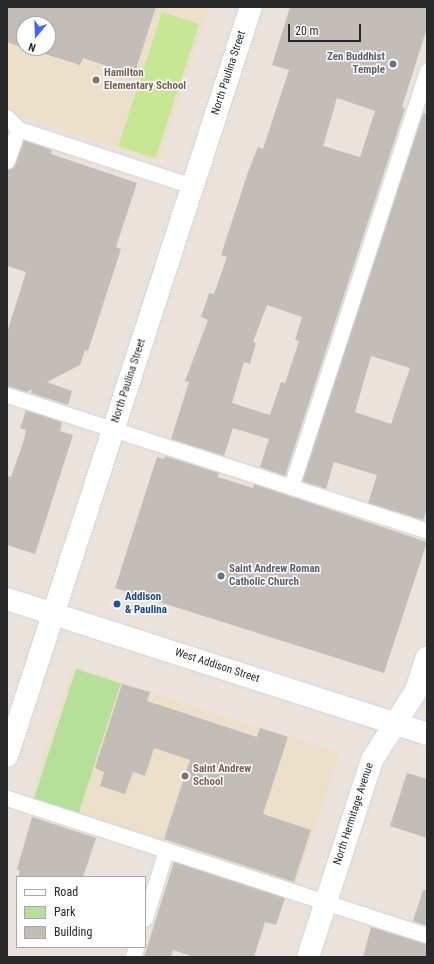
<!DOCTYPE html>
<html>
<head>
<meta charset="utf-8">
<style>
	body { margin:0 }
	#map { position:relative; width:434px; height:964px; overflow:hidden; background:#ebe3db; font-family:"Roboto Condensed",sans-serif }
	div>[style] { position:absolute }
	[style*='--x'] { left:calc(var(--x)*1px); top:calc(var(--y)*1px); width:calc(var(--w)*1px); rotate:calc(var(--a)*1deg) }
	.education>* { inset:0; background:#ece0cb; transform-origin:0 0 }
	.green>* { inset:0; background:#b4e099; transform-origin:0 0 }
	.pitch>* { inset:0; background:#c7e795; transform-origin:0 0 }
	.building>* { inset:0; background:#c3bdb8 }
	.roads { filter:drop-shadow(0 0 1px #d0d4e1) drop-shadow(0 0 1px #d0d4e1) }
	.lane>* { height:15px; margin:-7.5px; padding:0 7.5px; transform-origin:7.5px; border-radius:7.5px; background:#fff }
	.street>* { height:22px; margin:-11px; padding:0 11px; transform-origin:11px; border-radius:11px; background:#fff }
	.secondary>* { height:22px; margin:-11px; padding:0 11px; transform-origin:11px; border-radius:11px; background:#fff }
	.dots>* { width:11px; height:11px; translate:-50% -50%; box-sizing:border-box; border:2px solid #fff; border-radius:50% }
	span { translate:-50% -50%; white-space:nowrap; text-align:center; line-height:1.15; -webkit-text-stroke:3px #fff; paint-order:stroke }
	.worship-label { font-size:11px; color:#5b616d; font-weight:700 }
	.right { translate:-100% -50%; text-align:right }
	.left { translate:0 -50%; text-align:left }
	.street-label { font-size:11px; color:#292929 }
	.education-label { font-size:11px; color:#785e54; font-weight:700 }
	.transit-label { font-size:11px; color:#164399; font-weight:700 }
	.frame { position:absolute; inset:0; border:8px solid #292929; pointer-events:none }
	.legend { position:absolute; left:16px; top:876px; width:130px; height:72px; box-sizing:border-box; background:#fff; border:1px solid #a9a9a9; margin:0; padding:5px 7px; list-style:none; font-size:12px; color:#292929 }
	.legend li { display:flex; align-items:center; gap:8px; height:20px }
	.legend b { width:20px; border:1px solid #a9a9a9 }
	.north { position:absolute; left:16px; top:16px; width:40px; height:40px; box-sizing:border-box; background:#fff; border:1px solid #a9a9a9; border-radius:50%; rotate:199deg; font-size:11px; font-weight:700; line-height:16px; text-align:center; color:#292929 }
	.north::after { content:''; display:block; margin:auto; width:14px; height:18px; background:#4068f3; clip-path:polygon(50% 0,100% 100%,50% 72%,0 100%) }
	.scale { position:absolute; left:288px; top:24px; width:73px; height:18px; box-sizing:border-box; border:2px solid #292929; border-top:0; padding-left:5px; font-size:12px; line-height:14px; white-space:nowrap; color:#292929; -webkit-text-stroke:3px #fff; paint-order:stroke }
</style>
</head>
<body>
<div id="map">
	<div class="education">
		<div style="clip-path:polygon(evenodd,7px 7px,209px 7px,158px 162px,7px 112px,7px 7px,24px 24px,48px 24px,48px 48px,24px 48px,24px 24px)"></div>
		<div style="left:73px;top:666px;width:280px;height:142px;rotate:18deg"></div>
	</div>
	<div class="green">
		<div style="left:76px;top:669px;width:47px;height:136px;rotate:18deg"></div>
	</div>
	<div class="pitch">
		<div style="left:162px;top:12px;width:39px;height:141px;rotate:18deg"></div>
	</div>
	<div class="building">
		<div style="clip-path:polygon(7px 7px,156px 7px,134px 75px,83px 58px,80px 65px,26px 48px,48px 48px,48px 24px,24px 24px,24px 48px,7px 42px)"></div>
		<div style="clip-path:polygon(evenodd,290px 7px,427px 7px,427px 28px,402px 107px,405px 108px,285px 476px,260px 467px,269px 439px,233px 428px,224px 456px,171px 439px,189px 382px,185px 381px,208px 320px,201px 317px,209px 293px,214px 294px,227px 257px,221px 255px,248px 172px,258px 147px,263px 149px,289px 70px,272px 65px,290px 7px,337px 98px,375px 111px,360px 157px,323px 146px,337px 98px,290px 7px,267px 305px,302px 317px,295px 340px,299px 341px,285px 383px,281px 382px,270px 415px,232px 403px,244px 362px,250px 364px,256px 343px,253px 342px,267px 305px)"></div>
		<div style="clip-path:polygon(evenodd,423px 113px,427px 114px,427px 509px,423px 520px,368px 503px,377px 475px,334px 462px,326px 489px,302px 481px,423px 113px,371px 356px,410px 368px,391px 424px,355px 412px,371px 356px)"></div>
		<div style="clip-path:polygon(24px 140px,52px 150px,51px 154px,137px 183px,116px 247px,121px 249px,88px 351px,85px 350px,80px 365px,47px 382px,72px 391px,68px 405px,31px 393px,32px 389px,27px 392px,7px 386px,7px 333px,26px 272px,7px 266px,7px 170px,15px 164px)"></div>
		<div style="clip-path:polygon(26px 410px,62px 422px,60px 431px,73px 435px,35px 554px,7px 545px,7px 476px,11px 477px,24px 440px,26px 430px,20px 428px)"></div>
		<div style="clip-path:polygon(165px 456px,219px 473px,218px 477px,253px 488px,254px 484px,427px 542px,384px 673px,115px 588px,157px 457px,164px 459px)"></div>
		<div style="clip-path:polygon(122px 684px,150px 692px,147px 701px,257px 737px,260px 728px,288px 737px,263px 814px,311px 830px,294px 882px,164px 839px,190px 760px,154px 748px,145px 776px,133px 772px,125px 794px,100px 786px,104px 772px,95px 768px)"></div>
		<div style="clip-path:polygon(407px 773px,427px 779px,427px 838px,390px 826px)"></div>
		<div style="clip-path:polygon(32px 817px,96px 838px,83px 877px,18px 877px,20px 871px,17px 869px)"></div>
		<div style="clip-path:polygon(174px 862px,285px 898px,276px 925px,265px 922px,254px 957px,194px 957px,173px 950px,171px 957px,144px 957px)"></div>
		<div style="clip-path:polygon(423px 890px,427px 890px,427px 926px,413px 921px)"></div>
		<div style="clip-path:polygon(371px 927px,427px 944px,427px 957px,363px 957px)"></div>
	</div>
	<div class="roads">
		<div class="lane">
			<div style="--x:7;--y:117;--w:16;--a:47"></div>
			<div style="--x:18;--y:129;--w:183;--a:18.1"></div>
			<div style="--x:7;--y:161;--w:34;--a:-71"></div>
			<div style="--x:7;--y:395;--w:441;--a:17.9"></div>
			<div style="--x:291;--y:487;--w:438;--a:-71.9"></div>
			<div style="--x:7;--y:798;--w:442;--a:18.1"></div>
			<div style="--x:145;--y:918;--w:71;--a:-72.8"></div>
			<div style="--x:133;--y:957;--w:10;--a:-73"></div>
		</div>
		<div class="street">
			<div style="--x:7;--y:756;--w:788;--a:-71.96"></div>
			<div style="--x:308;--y:957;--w:207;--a:-72"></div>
			<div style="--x:372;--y:760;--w:82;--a:-57.5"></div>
			<div style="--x:416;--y:691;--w:35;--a:-72"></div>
		</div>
		<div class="secondary">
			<div style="--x:7;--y:599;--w:441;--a:17.8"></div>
		</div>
	</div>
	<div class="dots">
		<div style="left:393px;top:64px;background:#6b7280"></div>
		<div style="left:96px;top:80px;background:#8d6e63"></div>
		<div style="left:221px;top:576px;background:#6b7280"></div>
		<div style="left:117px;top:604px;background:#1a4fb4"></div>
		<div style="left:185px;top:776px;background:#8d6e63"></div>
	</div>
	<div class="worship-label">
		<span class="right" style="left:385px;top:64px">Zen Buddhist<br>Temple</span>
		<span class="left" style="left:229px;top:576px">Saint Andrew Roman<br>Catholic Church</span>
	</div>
	<div class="street-label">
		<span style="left:229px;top:73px;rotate:-72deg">North Paulina Street</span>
		<span style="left:129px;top:381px;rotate:-72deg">North Paulina Street</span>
		<span style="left:217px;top:666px;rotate:18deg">West Addison Street</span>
		<span style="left:354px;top:814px;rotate:-72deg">North Hermitage Avenue</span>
	</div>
	<div class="education-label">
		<span class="left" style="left:104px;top:80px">Hamilton<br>Elementary School</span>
		<span class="left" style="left:193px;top:776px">Saint Andrew<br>School</span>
	</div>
	<div class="transit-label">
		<span class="left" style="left:125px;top:604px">Addison<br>&amp; Paulina</span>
	</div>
	<div class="frame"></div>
	<ul class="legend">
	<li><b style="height:5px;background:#fff"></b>Road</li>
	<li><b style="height:11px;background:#b4e099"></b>Park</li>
	<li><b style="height:11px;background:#c3bdb8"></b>Building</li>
	</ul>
	<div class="north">N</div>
	<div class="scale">20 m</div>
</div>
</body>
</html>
